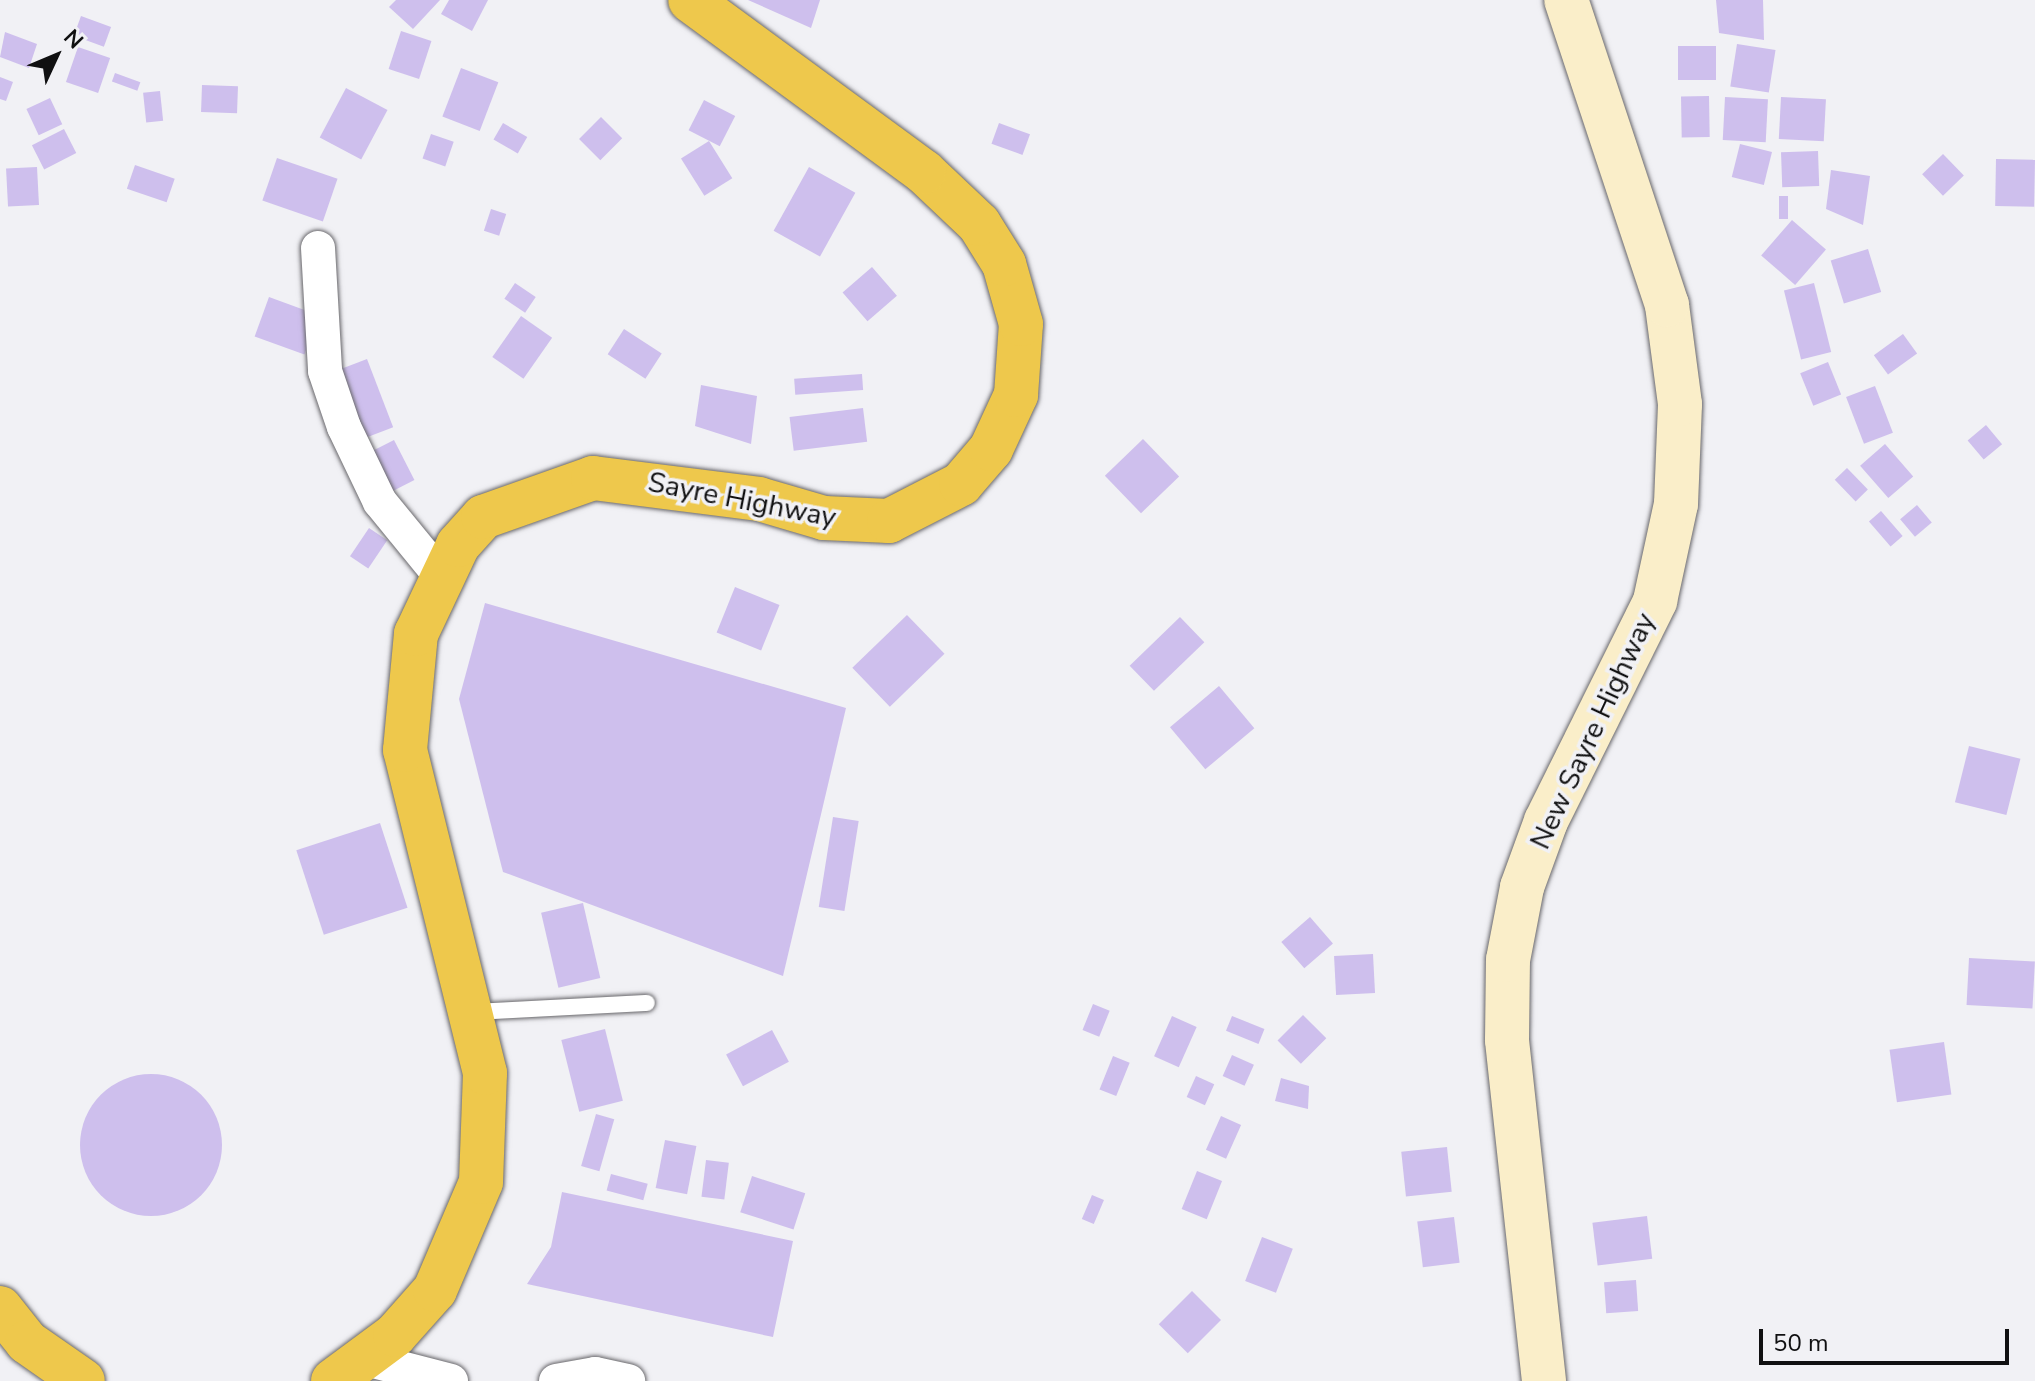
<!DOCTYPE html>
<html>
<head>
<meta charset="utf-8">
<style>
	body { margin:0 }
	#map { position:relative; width:2035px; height:1381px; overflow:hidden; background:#f1f1f5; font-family:"Nunito Sans",sans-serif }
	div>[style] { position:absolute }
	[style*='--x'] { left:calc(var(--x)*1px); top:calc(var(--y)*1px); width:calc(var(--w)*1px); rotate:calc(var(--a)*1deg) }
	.building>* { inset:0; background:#cebfed; transform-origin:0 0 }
	.round { border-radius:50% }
	.roads { filter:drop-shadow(0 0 2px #69686c) drop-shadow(0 0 2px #69686c) }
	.lane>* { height:16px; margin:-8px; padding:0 8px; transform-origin:8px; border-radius:8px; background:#fff }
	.street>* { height:34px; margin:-17px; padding:0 17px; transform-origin:17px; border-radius:17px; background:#fff }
	.secondary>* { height:44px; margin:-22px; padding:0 22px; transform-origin:22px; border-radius:22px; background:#faeec9 }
	.highway>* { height:44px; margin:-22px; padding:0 22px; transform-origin:22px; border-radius:22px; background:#eec84c }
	span { translate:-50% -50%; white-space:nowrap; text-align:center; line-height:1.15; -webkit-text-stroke:7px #f1f1f5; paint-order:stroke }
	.street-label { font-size:28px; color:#101011 }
	.north { position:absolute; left:16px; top:16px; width:80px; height:80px; -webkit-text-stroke:6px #f1f1f5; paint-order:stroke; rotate:46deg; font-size:22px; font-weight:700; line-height:32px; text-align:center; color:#101011 }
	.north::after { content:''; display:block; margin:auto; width:28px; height:36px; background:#101011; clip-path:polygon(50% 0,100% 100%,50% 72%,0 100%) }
	.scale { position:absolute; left:1759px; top:1329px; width:250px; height:36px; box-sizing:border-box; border:4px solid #101011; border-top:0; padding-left:10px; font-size:24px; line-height:28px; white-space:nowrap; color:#101011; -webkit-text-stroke:6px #f1f1f5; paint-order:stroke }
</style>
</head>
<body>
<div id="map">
	<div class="building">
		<div style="clip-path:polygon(396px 0,440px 0,413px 29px,389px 7px)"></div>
		<div style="clip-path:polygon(449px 0,488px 0,472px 31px,441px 14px)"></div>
		<div style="clip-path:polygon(748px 0,820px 0,811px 28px)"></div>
		<div style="clip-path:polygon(1716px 0,1763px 0,1764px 40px,1719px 33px)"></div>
		<div style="left:81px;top:16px;width:32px;height:21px;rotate:20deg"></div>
		<div style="left:401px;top:31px;width:32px;height:40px;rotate:18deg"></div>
		<div style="clip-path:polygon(5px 32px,37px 44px,29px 68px,0 57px)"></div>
		<div style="left:1737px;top:44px;width:39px;height:43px;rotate:9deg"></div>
		<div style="left:1678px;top:46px;width:38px;height:34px"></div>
		<div style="left:78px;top:47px;width:34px;height:37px;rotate:19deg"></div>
		<div style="left:461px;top:68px;width:40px;height:52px;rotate:21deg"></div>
		<div style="left:115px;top:73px;width:27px;height:9px;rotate:20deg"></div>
		<div style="clip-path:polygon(0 77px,13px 82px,6px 101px,0 99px)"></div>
		<div style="left:202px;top:85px;width:36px;height:27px;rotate:2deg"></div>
		<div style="left:346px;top:88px;width:47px;height:56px;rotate:28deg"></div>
		<div style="left:160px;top:91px;width:30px;height:17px;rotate:84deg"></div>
		<div style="left:1709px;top:96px;width:41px;height:28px;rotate:89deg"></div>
		<div style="left:1725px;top:97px;width:43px;height:43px;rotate:3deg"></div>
		<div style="left:1781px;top:97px;width:45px;height:42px;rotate:3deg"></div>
		<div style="left:50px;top:98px;width:29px;height:26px;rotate:65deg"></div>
		<div style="left:704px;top:100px;width:35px;height:34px;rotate:27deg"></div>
		<div style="left:601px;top:117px;width:30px;height:31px;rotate:45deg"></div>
		<div style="left:503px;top:123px;width:28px;height:19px;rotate:30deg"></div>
		<div style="left:999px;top:123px;width:33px;height:22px;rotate:20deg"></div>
		<div style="left:64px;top:129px;width:27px;height:36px;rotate:63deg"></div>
		<div style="left:431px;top:134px;width:24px;height:26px;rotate:19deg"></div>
		<div style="left:709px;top:141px;width:44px;height:33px;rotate:58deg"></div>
		<div style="left:1740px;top:144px;width:33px;height:34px;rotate:14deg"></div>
		<div style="left:1818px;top:151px;width:35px;height:37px;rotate:88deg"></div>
		<div style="left:1943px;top:154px;width:30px;height:29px;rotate:46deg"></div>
		<div style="left:277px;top:158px;width:64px;height:45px;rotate:19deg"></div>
		<div style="left:1996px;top:159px;width:39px;height:47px;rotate:1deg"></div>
		<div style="left:135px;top:165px;width:42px;height:25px;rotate:19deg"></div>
		<div style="left:37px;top:167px;width:38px;height:31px;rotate:87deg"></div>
		<div style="left:809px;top:167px;width:53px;height:73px;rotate:29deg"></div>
		<div style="clip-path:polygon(1831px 170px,1870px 176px,1863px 225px,1826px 209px)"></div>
		<div style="left:1779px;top:196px;width:9px;height:23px"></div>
		<div style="left:491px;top:209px;width:16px;height:23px;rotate:18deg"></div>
		<div style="left:1792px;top:220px;width:45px;height:47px;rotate:41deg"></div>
		<div style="left:1868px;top:249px;width:45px;height:39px;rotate:73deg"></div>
		<div style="left:872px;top:267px;width:38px;height:39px;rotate:49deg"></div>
		<div style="left:515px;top:283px;width:25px;height:19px;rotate:34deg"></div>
		<div style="left:1814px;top:283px;width:71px;height:31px;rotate:76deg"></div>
		<div style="left:269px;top:297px;width:53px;height:42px;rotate:20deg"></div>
		<div style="left:521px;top:316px;width:38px;height:50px;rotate:35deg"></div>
		<div style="left:624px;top:329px;width:45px;height:30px;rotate:33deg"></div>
		<div style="left:1903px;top:334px;width:24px;height:36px;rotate:54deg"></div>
		<div style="left:367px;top:359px;width:73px;height:35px;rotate:69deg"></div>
		<div style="left:1828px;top:362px;width:35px;height:30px;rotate:68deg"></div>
		<div style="left:862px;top:374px;width:16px;height:68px;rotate:86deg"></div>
		<div style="clip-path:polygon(701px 385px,757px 396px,751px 444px,695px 426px)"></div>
		<div style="left:1875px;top:386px;width:50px;height:31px;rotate:69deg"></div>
		<div style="left:863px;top:408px;width:34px;height:74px;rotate:83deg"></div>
		<div style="left:1986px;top:425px;width:25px;height:24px;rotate:50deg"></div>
		<div style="left:1143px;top:439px;width:52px;height:53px;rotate:46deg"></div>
		<div style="left:394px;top:440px;width:45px;height:27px;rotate:63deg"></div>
		<div style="left:1885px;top:444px;width:43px;height:33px;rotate:49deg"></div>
		<div style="left:1847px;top:468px;width:30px;height:17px;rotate:46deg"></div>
		<div style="left:1917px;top:505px;width:23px;height:22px;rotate:50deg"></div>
		<div style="left:1881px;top:511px;width:33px;height:16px;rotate:49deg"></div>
		<div style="left:369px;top:528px;width:22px;height:34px;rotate:34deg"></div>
		<div style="left:735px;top:587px;width:48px;height:49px;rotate:22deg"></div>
		<div style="clip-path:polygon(485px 603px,846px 708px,783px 976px,503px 872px,459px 699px)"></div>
		<div style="left:907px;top:615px;width:54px;height:76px;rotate:46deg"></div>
		<div style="left:1180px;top:617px;width:35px;height:70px;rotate:46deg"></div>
		<div style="left:1219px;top:686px;width:55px;height:64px;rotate:50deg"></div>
		<div style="left:1969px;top:746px;width:53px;height:58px;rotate:14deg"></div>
		<div style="left:833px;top:817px;width:26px;height:91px;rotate:9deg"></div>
		<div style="left:380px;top:823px;width:89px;height:88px;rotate:72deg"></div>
		<div style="left:583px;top:903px;width:77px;height:43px;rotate:77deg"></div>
		<div style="left:1310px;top:917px;width:35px;height:38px;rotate:49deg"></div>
		<div style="left:1373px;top:954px;width:39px;height:39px;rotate:87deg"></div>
		<div style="left:1969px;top:958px;width:66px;height:47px;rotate:3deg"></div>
		<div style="left:1093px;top:1004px;width:18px;height:28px;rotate:22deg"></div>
		<div style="left:1303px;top:1015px;width:33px;height:36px;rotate:45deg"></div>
		<div style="left:1172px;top:1016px;width:27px;height:44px;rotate:24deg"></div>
		<div style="left:1232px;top:1016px;width:35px;height:16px;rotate:22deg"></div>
		<div style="left:605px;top:1029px;width:74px;height:45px;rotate:76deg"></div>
		<div style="left:772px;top:1030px;width:36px;height:52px;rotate:62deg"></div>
		<div style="left:1944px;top:1042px;width:53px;height:55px;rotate:82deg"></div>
		<div style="left:1232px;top:1055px;width:24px;height:23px;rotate:24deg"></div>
		<div style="left:1113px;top:1056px;width:18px;height:36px;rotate:22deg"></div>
		<div class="round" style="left:80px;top:1074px;width:142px;height:142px"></div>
		<div style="left:1196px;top:1076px;width:20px;height:23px;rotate:24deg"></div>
		<div style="clip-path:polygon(1281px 1078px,1309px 1086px,1308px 1109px,1275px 1101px)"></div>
		<div style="left:596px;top:1114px;width:19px;height:54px;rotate:16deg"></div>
		<div style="left:1221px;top:1116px;width:22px;height:37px;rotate:24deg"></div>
		<div style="left:665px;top:1140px;width:32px;height:49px;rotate:11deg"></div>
		<div style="left:1447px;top:1147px;width:45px;height:46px;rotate:84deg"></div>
		<div style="left:706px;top:1160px;width:23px;height:37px;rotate:7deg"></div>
		<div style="left:1197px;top:1171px;width:27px;height:41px;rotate:22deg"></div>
		<div style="left:611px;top:1174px;width:38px;height:17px;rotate:15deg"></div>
		<div style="left:752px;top:1176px;width:56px;height:38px;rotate:18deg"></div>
		<div style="clip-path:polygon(562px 1192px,793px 1241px,773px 1337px,527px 1284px,551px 1247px)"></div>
		<div style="left:1092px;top:1195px;width:13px;height:26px;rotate:23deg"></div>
		<div style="left:1647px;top:1216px;width:43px;height:55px;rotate:83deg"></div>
		<div style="left:1454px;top:1217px;width:46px;height:37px;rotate:83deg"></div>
		<div style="left:1262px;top:1237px;width:33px;height:47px;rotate:21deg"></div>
		<div style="left:1636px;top:1280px;width:31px;height:32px;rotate:86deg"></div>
		<div style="left:1192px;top:1291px;width:41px;height:47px;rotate:45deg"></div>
	</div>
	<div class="roads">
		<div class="lane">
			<div style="--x:473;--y:1012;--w:174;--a:-3"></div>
		</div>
		<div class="street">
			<div style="--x:318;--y:248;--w:123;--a:86.7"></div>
			<div style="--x:325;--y:371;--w:59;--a:71.3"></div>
			<div style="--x:344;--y:427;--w:83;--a:64.4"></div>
			<div style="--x:380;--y:502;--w:93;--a:50.7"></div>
			<div style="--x:362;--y:1358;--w:92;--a:14.5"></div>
			<div style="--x:556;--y:1381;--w:40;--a:-10"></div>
			<div style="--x:595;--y:1374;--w:34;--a:12"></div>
		</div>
		<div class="secondary">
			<div style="--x:1544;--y:1381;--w:343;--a:-96.2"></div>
			<div style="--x:1507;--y:1040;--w:80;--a:-89.3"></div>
			<div style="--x:1508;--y:960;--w:74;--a:-79.1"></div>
			<div style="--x:1522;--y:887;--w:70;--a:-70"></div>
			<div style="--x:1546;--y:821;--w:246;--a:-63.6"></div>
			<div style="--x:1655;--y:601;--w:99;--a:-77.8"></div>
			<div style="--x:1676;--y:504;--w:100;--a:-87.7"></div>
			<div style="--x:1680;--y:404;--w:100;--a:-97.5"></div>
			<div style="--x:1667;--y:305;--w:321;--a:-108.3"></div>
		</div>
		<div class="highway">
			<div style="--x:0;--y:1308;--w:43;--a:51.5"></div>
			<div style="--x:27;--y:1342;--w:68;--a:34.9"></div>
			<div style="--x:333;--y:1381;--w:77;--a:-36.6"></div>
			<div style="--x:395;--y:1335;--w:60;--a:-48.4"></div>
			<div style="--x:435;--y:1290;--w:117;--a:-66.9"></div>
			<div style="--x:481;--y:1182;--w:109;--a:-87.9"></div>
			<div style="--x:485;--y:1073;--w:333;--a:-103.9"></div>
			<div style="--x:405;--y:750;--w:117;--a:-84.6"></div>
			<div style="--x:416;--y:634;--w:98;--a:-64.7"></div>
			<div style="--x:458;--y:545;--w:38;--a:-48"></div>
			<div style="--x:483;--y:517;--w:117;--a:-19.5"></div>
			<div style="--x:593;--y:478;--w:167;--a:7.2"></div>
			<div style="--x:759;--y:499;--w:68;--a:16.3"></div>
			<div style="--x:824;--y:518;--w:65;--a:2.6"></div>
			<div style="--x:889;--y:521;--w:81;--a:-27.2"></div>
			<div style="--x:961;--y:484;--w:46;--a:-49.4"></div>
			<div style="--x:991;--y:449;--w:60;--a:-65.2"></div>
			<div style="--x:1016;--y:395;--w:71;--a:-86"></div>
			<div style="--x:1021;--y:324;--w:62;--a:-105.8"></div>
			<div style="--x:1004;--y:264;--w:47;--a:-122"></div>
			<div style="--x:979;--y:224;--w:76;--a:-136.6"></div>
			<div style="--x:924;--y:172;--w:290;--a:-143.7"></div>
		</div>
	</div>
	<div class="street-label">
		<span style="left:742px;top:500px;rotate:11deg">Sayre Highway</span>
		<span style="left:1593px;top:731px;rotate:-65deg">New Sayre Highway</span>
	</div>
	<div class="north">N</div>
	<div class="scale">50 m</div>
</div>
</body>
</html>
